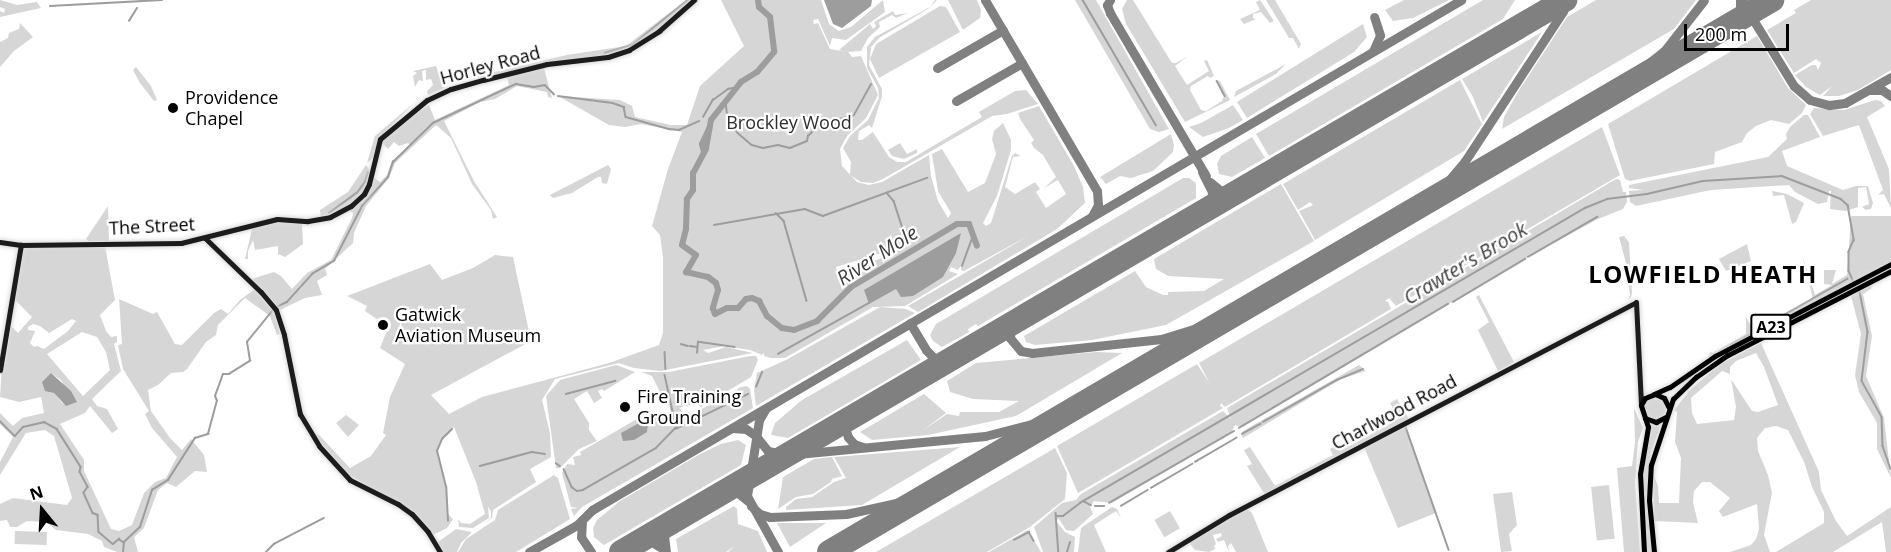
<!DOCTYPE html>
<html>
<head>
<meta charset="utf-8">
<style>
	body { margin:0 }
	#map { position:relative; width:1891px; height:552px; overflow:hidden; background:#fff; font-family:"Open Sans",sans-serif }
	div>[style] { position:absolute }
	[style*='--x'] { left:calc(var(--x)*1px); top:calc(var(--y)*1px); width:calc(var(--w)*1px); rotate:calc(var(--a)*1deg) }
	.green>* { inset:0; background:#d6d6d6; transform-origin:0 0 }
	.round { border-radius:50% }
	.water>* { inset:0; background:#9d9d9d }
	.stream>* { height:1.5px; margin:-0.75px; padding:0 0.75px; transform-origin:0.75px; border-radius:0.75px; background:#9d9d9d }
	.river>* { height:6px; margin:-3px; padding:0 3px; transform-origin:3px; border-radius:3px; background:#9d9d9d }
	.taxiway>* { height:9px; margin:-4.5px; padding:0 4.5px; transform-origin:4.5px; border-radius:4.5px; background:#808080 }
	.runway>* { height:24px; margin:-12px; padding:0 12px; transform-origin:12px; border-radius:12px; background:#808080 }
	.roads { filter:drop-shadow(0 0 2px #dbdbdb) drop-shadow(0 0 2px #dbdbdb) }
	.secondary>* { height:5px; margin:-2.5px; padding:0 2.5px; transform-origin:2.5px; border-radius:2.5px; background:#1c1c1c }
	.primary>* { height:5px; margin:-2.5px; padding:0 2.5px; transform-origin:2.5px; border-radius:2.5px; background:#000 }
	.dots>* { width:16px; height:16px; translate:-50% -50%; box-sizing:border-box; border:3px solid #fff; border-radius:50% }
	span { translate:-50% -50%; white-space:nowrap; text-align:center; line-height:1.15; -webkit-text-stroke:4.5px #fff; paint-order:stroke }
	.shield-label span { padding:2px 4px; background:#fff; border:2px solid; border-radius:4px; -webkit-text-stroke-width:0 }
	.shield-label { font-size:16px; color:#000; font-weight:700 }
	.street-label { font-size:18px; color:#000 }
	.poi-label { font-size:18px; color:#000 }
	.left { translate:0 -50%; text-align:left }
	.park-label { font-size:18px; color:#2d2d2d }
	.water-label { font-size:20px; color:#3e3e3e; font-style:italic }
	.district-label { font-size:24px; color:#000; font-weight:700; letter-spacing:1.5px }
	.north { position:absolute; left:12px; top:480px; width:60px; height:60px; -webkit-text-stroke:4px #fff; paint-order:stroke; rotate:342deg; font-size:16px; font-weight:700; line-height:24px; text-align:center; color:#000 }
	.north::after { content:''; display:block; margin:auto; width:21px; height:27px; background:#000; clip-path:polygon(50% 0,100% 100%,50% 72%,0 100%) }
	.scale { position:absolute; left:1684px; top:24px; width:105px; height:27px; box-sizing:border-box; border:3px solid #000; border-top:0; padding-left:8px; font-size:18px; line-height:21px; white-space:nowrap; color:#000; -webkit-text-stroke:4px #fff; paint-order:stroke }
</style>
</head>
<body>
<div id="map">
	<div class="green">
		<div style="clip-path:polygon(0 0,17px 5px,37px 2px,41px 8px,0 17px,0 11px,4px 13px,5px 9px,0 7px)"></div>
		<div style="clip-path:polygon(686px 0,693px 0,651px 36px,621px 52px,478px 78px,478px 76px,567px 55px,626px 46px)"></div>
		<div style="clip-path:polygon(evenodd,721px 0,821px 0,829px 24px,839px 31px,851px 27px,883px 0,885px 12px,846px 40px,832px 38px,830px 46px,818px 19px,813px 20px,814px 24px,818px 23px,830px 49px,847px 52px,839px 50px,870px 24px,873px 29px,876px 26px,874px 22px,893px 11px,895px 15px,908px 13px,896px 18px,892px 15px,879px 22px,880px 27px,868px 38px,861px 51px,848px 52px,852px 57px,861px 56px,878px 95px,866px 118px,847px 136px,840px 149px,842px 166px,857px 182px,869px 185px,882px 182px,929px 155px,931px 176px,938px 201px,948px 218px,951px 213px,938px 191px,932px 154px,942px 149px,968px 192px,985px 183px,996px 154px,992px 139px,994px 131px,1003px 123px,1011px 140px,1011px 150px,997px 196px,983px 223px,986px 226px,991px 223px,1012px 156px,1015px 153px,1021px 156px,1013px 157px,1005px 187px,1015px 194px,1035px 182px,1040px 189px,1036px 192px,1046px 208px,1066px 194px,1058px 180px,1044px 188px,1056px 177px,1043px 155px,1034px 148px,1031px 143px,1034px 140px,1020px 119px,1018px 113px,1039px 106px,1074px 166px,1083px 187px,1085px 203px,1057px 229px,918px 312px,908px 306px,1030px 235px,964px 271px,961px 270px,961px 266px,958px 270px,951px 267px,949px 271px,958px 274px,905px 306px,873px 307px,785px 358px,771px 358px,764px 356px,764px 353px,762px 355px,750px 350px,725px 346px,703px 350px,708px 353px,726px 347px,753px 353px,660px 371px,634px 368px,619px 363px,555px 379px,542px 400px,550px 433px,551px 457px,530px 469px,536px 482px,493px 510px,492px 518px,483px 525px,491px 518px,491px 512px,488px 506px,489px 518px,473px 528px,459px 527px,458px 519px,461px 523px,470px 524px,485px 514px,476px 482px,454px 427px,442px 439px,437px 451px,445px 479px,448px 514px,453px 519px,447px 528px,433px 535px,414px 514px,348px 474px,313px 433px,319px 435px,350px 468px,371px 456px,386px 435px,383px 433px,390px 397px,405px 364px,380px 348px,386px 333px,384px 324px,365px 311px,367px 306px,347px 296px,430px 264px,442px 280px,473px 268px,495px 255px,513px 257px,531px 341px,431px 395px,449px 414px,482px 397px,609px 363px,659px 345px,663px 333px,663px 257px,660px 235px,652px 226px,668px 169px,682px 132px,641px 124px,625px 127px,609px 125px,558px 96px,620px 100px,632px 106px,635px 117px,671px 125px,687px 125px,700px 86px,744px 46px,721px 0,882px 253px,883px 258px,837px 271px,836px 267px,882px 253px)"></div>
		<div style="clip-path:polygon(935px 0,937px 0,928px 9px,879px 38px,871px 47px,869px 65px,882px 89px,882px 96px,872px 128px,869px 125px,859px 131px,858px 140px,862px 140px,873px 132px,889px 157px,897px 162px,906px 162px,982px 117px,979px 112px,1015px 91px,1026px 90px,1038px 104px,1007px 114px,992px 116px,883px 179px,873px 183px,861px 182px,850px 175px,851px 162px,843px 148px,850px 136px,868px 120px,879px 98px,878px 88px,867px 68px,867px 47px,875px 37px,930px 7px)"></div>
		<div style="clip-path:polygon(948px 0,977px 0,981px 10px,980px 18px,963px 30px)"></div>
		<div style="clip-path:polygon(1075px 0,1096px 0,1169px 129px,1159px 132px,1150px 129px)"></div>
		<div style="clip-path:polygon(1127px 0,1133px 0,1172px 63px,1176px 63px,1187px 57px,1175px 66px,1187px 85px,1209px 71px,1204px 61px,1207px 60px,1214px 76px,1210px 78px,1208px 76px,1191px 86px,1190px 90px,1201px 110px,1206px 111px,1222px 101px,1224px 96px,1216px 80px,1220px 81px,1230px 100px,1185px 122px,1126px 24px,1122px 9px)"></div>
		<div style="clip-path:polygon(1260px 0,1274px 21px,1270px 23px,1261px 12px,1253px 14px,1253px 18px,1256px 19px,1244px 24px,1240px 19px,1260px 10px,1256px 2px,1250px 5px)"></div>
		<div style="clip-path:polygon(1266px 0,1275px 0,1301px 44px,1299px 49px,1293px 38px,1289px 38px)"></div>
		<div style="clip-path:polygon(1404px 0,1449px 0,1413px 18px,1393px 21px,1385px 10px)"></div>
		<div style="clip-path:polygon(1483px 0,1515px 0,1503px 19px,1269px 156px,1256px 134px)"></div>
		<div style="clip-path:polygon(1596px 0,1696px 0,1674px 29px,1502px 129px,1504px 117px,1518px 92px,1567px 17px)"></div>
		<div style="clip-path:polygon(1811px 0,1891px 0,1891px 70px,1858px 90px,1839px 96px,1823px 96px,1832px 86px,1820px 95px,1806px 87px,1795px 75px,1812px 65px,1816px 65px,1818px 70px,1821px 63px,1816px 59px,1794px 73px,1767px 30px,1796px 13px,1794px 10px)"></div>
		<div style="clip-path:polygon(940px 6px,946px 7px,960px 32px,879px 78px,870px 59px,876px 44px)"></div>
		<div style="clip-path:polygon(20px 23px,33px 37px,14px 51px,0 67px,0 42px,8px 38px,9px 33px,19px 29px)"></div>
		<div style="clip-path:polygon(1363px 24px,1367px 37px,1354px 52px,1247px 118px,1237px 102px)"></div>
		<div style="clip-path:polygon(1542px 32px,1502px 93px,1483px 122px,1472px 95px,1462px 79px)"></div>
		<div style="clip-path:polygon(1757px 36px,1788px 88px,1806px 105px,1802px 113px,1789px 124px,1771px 120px,1756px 126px,1747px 133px,1742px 142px,1715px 152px,1714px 164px,1630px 181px,1625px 179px,1608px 124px)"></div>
		<div style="clip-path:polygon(1286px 64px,1276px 74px,1234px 97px,1236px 91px)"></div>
		<div style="clip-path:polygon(436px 66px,444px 88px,428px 95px,427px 91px,433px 85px,431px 79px,426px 80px,426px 70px,422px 71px,423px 81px,419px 80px,415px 87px,413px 76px,417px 73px,413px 71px)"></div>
		<div style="clip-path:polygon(136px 67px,151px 86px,157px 100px,154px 101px,140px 83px,133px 70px)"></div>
		<div style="clip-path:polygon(544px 68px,552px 98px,548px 97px,547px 92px,517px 86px,495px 99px,480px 102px,444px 121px,474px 181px,497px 217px,493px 219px,491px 210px,472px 184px,451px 138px,436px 125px,395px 163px,389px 178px,366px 206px,354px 233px,353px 243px,325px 269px,327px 275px,317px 281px,322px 295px,305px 298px,280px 310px,252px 279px,274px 272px,281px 276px,292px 289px,307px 273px,331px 260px,352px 218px,353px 213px,348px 210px,365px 196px,372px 187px,373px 177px,380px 182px,387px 175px,392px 161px,411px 146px,408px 143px,399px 146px,394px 142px,388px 149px,381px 142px,406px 120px,429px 105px,435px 120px,509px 85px,507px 77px)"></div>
		<div style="clip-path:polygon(1460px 80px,1482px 124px,1464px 151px,1315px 240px,1299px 211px,1313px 205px,1310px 202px,1298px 210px,1283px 184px)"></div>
		<div style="clip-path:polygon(1875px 100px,1881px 101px,1885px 106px,1867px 117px,1889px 169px,1891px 208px,1884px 194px,1878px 195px,1883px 190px,1859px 125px,1823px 136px,1810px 114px,1814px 108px,1844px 110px)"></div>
		<div style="clip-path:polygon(414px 103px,381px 136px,372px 159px,367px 163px,375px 136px)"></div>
		<div style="clip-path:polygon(1233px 105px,1243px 120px,1229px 128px,1203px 137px,1189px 127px,1201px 123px)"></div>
		<div style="clip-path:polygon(1804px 115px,1808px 115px,1820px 137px,1782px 151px,1787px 166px,1843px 190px,1856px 186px,1868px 186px,1873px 203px,1871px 209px,1866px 210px,1862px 207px,1869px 204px,1866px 187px,1858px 188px,1858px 207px,1846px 211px,1830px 209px,1831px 191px,1829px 191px,1827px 202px,1818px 204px,1795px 192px,1789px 185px,1711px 190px,1636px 206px,1630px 202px,1629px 191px,1643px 190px,1629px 188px,1629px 185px,1768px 157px,1787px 139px,1786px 134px,1790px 127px)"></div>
		<div style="clip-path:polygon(1602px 127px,1620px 175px,1396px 306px,1389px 298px,1385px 301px,1388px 302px,1391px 309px,1225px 407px,1221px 403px,1220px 406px,1223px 408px,1078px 493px,1057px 446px,1197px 364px,1210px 384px,1199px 363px)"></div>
		<div style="clip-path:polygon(1171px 134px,1174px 145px,1173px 152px,1153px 171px,1131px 178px,1120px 176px,1106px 184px,1100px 177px)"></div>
		<div style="clip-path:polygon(1252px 137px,1265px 158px,1232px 177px,1219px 174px,1217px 164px,1221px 156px)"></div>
		<div style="clip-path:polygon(900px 143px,907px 154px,917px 149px,917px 153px,904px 159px,892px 156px,888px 150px)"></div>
		<div style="clip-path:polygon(366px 165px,371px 172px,365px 189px,351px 204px,321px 218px,320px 210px,348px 192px)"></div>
		<div style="clip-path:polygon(608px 165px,611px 169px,607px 184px,602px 183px,601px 177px,598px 177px,572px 193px,553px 198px,550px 195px)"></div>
		<div style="clip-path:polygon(1183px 178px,1189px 178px,1196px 183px,1196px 198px,978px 326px,976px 324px,968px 329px,969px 332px,942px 347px,933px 341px,930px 335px,936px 324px)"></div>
		<div style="clip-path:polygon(1616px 179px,1620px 180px,1623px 192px,1626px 192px,1627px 202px,1623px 209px,1598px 219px,1528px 257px,1242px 427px,1235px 425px,1231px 433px,1112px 503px,1094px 501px,1090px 507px,1093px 514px,1074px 531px,1066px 530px,1059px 519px,1055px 520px,1065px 532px,1075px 537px,1074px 552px,1043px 552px,1034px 527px,1062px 503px,1076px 500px,1081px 494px,1223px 411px,1231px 419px,1227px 408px)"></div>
		<div style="clip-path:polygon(1281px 184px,1314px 241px,1166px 325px,1092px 340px,1035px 345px,1026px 342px,1024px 336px,1135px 271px,1146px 287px,1163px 295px,1168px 295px,1168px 292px,1204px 291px,1224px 279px,1168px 276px,1156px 269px,1154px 259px)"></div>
		<div style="clip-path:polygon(1772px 191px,1787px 194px,1804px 203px,1796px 222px,1792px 224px,1784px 195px,1773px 196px)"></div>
		<div style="clip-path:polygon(108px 206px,109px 241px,88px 241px,86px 239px)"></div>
		<div style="clip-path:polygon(1851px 216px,1891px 216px,1891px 262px,1709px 358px,1710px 352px,1713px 353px,1746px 334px,1746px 317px,1752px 328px,1761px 325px,1813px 299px,1802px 254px,1815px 295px,1832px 285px,1824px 284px,1824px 270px,1836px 270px,1832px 284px,1847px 275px)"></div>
		<div style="clip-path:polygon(280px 221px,305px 224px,302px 224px,303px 244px,285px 257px,278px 254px,278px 246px,255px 250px,253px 240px,248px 251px,248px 259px,245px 259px,252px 229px)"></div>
		<div style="clip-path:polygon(1624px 236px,1629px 242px,1632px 293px,1631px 297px,1628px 300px,1630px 295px,1626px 263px,1619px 237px)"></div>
		<div style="clip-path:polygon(1747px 244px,1751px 261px,1726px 271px,1719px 259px)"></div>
		<div style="clip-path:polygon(evenodd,105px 246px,115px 300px,100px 315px,106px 331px,111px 337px,117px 336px,117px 342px,114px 344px,121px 371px,92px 399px,97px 406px,107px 409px,118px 429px,112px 433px,90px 406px,85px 413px,60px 424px,84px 460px,84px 471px,111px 529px,119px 531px,132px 525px,144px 493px,155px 482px,166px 478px,177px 457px,152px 428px,145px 414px,149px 411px,123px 369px,118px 345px,122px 344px,119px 299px,153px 314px,157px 312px,175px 344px,182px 345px,214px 313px,221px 309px,228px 314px,240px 300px,255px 289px,274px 312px,280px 334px,277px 335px,270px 316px,245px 298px,218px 325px,216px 335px,206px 342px,187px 369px,183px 372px,171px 373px,158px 385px,148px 390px,151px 411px,170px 438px,182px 450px,191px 439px,204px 455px,207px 472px,195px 471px,176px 487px,167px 483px,158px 490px,144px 528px,134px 537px,138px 552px,117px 552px,104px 547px,102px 541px,88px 534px,56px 530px,46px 522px,27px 521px,17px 527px,10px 527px,7px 520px,0 521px,0 504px,13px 498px,67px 505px,72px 498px,54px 436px,45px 430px,26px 433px,0 475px,0 462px,13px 437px,0 424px,0 413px,13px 426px,22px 418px,44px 413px,41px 397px,19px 402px,0 397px,2px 365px,5px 365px,11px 326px,18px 333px,32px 317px,15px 300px,24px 250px,27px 247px,105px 246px,72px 319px,76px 321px,68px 331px,44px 349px,37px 346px,34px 347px,30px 343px,35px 331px,28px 330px,28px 327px,33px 324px,40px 326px,49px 333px,72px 319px,105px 246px,82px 332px,97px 337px,106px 352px,110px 370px,83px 396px,47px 354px,82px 332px,105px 246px,51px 373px,61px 380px,67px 390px,63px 404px,54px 393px,50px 392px,51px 373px)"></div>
		<div style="clip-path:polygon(1870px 286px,1872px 288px,1863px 294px,1872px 336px,1866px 376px,1884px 418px,1891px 478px,1877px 449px,1877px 423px,1859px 392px,1855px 375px,1861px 334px,1851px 296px)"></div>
		<div style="clip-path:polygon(1479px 295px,1514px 362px,1498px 371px,1478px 330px,1489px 322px,1476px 297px)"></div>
		<div style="clip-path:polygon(880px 307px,906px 309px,915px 313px,756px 406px,754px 390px,757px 373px,786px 360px)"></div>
		<div style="clip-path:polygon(907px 340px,921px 360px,788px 438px,771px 435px,775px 423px,802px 400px)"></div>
		<div style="clip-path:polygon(evenodd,1761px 343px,1819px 472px,1821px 490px,1836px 521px,1847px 536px,1891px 507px,1891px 552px,1886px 552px,1882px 522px,1833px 552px,1776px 552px,1824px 523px,1824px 512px,1812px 487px,1804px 462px,1788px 430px,1776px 426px,1765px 428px,1757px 438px,1758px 451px,1768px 475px,1772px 493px,1764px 535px,1770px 552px,1730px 552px,1751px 545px,1756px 539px,1759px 529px,1757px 504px,1723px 517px,1719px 511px,1730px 498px,1710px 482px,1702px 482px,1694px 491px,1693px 502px,1698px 523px,1654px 521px,1653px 473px,1658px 486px,1659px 503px,1679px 503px,1681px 458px,1675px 442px,1677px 412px,1674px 410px,1690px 390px,1719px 365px,1761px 343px,1756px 353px,1764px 367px,1778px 405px,1758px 412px,1752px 411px,1731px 379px,1736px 407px,1734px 420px,1697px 424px,1692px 413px,1691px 398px,1722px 371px,1730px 374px,1730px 367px,1736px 361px,1756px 353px)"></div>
		<div style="clip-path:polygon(1096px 352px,1122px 353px,1016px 416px,928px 435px,872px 440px,860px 432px,924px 394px,946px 413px,922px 431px,947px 414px,959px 416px,960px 412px,999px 412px,1019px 401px,973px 399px,950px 392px,947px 381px,976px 363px)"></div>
		<div style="clip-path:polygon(750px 356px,756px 356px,758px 360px,751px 377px,701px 407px,694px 402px,687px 407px,685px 405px,680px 408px,684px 416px,675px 421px,664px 415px,671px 413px,668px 400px,664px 400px,652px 376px,641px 372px,669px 372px)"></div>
		<div style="clip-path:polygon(616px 365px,635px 372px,604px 391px,602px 389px,598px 391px,602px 398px,594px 403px,587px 391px,574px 399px,589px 423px,589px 430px,597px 441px,579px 449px,560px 468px,556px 468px,546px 396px,560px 380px)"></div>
		<div style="clip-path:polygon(1359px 365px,1366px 371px,1341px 379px,1243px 438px,1241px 434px,1243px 431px)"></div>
		<div style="clip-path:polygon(747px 386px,750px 389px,753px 408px,582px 507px,574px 516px,571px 509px,578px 508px,571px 507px,562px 473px,567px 464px,575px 465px,573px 457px,581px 455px,580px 452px,649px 412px,658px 413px,665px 421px,665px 426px,671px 426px,736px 390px,738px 392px,737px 389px,741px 387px)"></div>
		<div class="round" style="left:1644px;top:397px;width:22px;height:22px"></div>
		<div style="clip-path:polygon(1397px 399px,1409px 419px,1265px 495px,1247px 466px,1252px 464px,1244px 450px,1250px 447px,1275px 486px,1333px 455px,1330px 449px,1337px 445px,1340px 451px,1399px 419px,1390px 403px)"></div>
		<div style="clip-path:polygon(1634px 408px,1643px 428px,1638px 442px,1635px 483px,1640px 552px,1624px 552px,1617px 468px,1632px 466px,1635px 442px)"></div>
		<div style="clip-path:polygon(346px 415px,359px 425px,348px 437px,336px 423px)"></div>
		<div style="clip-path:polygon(1649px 424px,1661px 424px,1651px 452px,1648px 477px,1652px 552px,1647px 552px,1642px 476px)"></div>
		<div style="clip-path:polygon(1406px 427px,1436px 513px,1398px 528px,1364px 447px)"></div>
		<div style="clip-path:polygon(738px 440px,746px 445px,741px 465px,604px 545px,594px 537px,593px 528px,597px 520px,620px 501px,700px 454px,721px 444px)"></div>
		<div style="clip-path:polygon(960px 447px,862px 505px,786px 510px,786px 507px,796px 499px,812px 497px,834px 482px,846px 478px,834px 457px)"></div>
		<div style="clip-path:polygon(1055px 448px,1067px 473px,1065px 499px,1030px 527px,987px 552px,876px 552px)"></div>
		<div style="clip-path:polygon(832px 457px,842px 476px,832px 479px,831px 482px,813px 494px,796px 497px,778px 509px,783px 477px,814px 459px)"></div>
		<div style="clip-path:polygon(554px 475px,558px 478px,570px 519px,516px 552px,458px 552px,466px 539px,495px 520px,498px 510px)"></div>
		<div style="left:1609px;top:485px;width:54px;height:18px;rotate:84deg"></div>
		<div style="clip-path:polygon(1512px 492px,1517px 525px,1509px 534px,1512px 551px,1501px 552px,1493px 494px)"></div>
		<div style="clip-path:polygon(734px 506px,737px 509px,738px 524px,758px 531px,767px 552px,728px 552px,735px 546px,726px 552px,678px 552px,676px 539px)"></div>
		<div style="clip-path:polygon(1112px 507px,1117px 509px,1121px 518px,1116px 511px,1094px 525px,1106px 552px,1078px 552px,1081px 528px)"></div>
		<div style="clip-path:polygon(1247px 509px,1252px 513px,1268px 552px,1236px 552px,1231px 543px,1228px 546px,1229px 552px,1224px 540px,1218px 542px,1216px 539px,1222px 536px,1221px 533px,1213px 535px,1216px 544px,1214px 546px,1215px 549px,1209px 552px,1195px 550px,1190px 544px,1189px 541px,1205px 531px)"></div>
		<div style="left:1170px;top:511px;width:20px;height:18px;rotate:60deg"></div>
		<div style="clip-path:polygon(777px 523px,826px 523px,790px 547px)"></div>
		<div style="clip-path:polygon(456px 529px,472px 532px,461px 543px,457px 552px,441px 552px,438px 542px)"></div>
		<div style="clip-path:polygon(1028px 530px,1041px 552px,989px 552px,1026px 531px)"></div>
		<div style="left:15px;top:531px;width:32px;height:13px;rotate:2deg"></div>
	</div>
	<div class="water">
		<div style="clip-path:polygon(824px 0,872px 0,871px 6px,842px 28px,833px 24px)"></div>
		<div style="clip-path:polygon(961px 233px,956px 253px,943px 277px,913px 296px,901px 297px,896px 289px,869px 304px,864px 290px)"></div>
		<div style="clip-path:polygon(51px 373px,71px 391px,77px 402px,66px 406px,54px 393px,45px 391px,42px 382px)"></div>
		<div style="clip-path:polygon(641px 422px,648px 423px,647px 432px,634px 440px,623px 441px,621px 433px)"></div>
	</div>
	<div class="stream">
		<div style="--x:1083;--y:0;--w:145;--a:59.7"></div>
		<div style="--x:50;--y:6;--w:112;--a:-3.1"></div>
		<div style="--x:129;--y:21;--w:15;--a:-58"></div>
		<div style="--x:605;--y:53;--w:28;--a:-17"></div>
		<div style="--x:632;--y:45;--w:72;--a:-38.8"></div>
		<div style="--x:1217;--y:81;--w:17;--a:62"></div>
		<div style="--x:558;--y:96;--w:55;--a:7.3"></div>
		<div style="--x:613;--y:103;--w:12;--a:20"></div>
		<div style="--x:624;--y:107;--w:10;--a:79"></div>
		<div style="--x:626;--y:117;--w:45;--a:15.6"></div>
		<div style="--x:669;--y:129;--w:10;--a:6"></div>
		<div style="--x:679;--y:130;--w:22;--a:-24"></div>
		<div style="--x:726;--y:101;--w:18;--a:84"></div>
		<div style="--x:728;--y:119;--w:17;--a:54"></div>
		<div style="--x:738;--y:133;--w:18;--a:41"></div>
		<div style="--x:752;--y:145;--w:11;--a:15"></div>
		<div style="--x:763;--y:148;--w:15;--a:-11"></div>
		<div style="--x:778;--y:145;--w:12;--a:14"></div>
		<div style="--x:790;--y:148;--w:18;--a:-22"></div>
		<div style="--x:807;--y:141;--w:5;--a:-79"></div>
		<div style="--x:808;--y:136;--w:16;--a:-45"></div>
		<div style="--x:819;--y:125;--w:36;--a:-16"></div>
		<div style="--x:854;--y:115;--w:35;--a:-61"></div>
		<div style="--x:703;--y:117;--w:20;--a:-60"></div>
		<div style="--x:713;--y:100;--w:19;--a:-36"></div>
		<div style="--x:728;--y:89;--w:10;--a:-11"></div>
		<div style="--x:887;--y:193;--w:11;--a:49"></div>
		<div style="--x:894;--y:201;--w:42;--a:72"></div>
		<div style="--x:329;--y:213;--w:34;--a:-36"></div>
		<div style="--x:357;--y:193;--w:14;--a:-54"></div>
		<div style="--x:365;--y:182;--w:10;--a:-73"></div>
		<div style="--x:776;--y:213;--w:11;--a:45"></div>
		<div style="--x:784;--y:221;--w:83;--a:74"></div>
		<div style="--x:714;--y:225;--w:92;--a:-10"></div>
		<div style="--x:805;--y:209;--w:19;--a:21"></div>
		<div style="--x:823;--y:216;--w:111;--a:-20.1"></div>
		<div style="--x:1528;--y:257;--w:80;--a:-30.1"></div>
		<div style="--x:962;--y:266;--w:30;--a:-70"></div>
		<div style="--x:1860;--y:292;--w:41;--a:78.7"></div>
		<div style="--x:1868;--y:332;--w:49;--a:97"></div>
		<div style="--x:1862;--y:381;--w:41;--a:60.9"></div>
		<div style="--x:1882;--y:417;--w:29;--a:88"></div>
		<div style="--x:1883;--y:446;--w:24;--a:71"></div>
		<div style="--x:1453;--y:302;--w:84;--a:-30.8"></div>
		<div style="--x:277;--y:307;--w:11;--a:-27"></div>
		<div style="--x:287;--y:302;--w:38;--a:-48"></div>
		<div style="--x:312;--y:274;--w:26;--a:-31"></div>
		<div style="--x:334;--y:261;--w:62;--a:-63"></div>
		<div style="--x:362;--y:206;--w:39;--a:-48"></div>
		<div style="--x:388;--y:177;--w:16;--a:-72"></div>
		<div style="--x:393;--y:162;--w:56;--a:-44.3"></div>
		<div style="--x:433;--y:123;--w:92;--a:-25.2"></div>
		<div style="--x:516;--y:84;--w:18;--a:9"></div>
		<div style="--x:534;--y:87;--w:11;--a:-10"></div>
		<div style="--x:545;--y:85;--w:13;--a:45"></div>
		<div style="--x:712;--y:310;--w:1;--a:0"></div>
		<div style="--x:1758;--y:330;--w:103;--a:-29.8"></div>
		<div style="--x:700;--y:342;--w:35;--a:8"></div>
		<div style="--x:681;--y:344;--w:7;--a:16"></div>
		<div style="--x:1731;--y:345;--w:26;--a:-29"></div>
		<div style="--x:690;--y:346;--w:7;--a:8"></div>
		<div style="--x:665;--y:352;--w:17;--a:87"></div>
		<div style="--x:697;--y:353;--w:11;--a:-85"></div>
		<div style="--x:778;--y:354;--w:104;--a:-29.3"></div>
		<div style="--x:665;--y:375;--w:47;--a:77.7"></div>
		<div style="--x:756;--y:387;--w:16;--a:-68"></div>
		<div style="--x:566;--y:394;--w:51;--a:-14.9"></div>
		<div style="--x:0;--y:421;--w:21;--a:45"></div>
		<div style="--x:15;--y:436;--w:12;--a:-48"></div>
		<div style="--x:23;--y:427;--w:22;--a:-13"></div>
		<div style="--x:44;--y:422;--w:15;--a:28"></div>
		<div style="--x:57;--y:429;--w:45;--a:57.7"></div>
		<div style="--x:81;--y:467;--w:5;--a:101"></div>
		<div style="--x:80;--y:472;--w:17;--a:62"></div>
		<div style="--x:88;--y:487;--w:7;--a:124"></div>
		<div style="--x:84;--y:493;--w:22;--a:66"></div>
		<div style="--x:93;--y:513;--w:5;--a:22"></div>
		<div style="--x:98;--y:515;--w:17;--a:87"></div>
		<div style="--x:99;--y:532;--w:18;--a:41"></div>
		<div style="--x:113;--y:544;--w:8;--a:-40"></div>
		<div style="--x:119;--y:539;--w:5;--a:37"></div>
		<div style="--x:1263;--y:422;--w:85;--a:-29.6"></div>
		<div style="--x:1337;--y:380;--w:28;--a:-23"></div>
		<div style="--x:1406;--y:427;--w:130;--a:70.7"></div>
		<div style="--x:1239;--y:428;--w:243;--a:-30.7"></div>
		<div style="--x:676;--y:429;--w:80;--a:-25.9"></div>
		<div style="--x:1242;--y:434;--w:21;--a:-29"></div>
		<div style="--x:1195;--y:462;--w:48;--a:-30.3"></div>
		<div style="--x:556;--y:463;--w:5;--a:37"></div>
		<div style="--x:480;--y:466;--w:54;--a:-15.1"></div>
		<div style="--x:532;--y:452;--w:13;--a:9"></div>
		<div style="--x:564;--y:469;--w:20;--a:66"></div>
		<div style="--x:572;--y:487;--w:6;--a:39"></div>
		<div style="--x:577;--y:491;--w:6;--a:-9"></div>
		<div style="--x:583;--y:490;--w:84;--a:-29.9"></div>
		<div style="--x:656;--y:448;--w:29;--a:-46"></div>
		<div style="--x:1151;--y:488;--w:48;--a:-30.3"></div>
		<div style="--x:1083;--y:501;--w:9;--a:27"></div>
		<div style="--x:1109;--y:503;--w:144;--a:-29.9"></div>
		<div style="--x:1095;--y:506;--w:9;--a:0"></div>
		<div style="--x:1121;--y:506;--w:31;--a:-31"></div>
		<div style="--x:1056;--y:513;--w:39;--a:86"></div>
		<div style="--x:1056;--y:516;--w:7;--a:0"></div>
		<div style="--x:1063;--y:516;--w:21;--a:-37"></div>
		<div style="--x:1080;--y:503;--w:585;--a:-30.29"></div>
		<div style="--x:1585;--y:208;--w:24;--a:-22"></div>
		<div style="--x:1607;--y:199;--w:40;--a:-7.1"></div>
		<div style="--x:1647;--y:194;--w:57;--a:-13.1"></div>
		<div style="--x:1703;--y:181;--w:79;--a:-3.6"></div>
		<div style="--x:1782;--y:176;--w:63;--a:21.3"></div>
		<div style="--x:1841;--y:199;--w:9;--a:41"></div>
		<div style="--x:1848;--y:205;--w:36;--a:80"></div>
		<div style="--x:1854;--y:240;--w:13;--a:113"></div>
		<div style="--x:1849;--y:252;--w:19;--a:90"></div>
		<div style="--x:1849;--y:271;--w:10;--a:66"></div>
		<div style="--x:448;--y:521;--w:34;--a:-93"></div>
		<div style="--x:446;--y:487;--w:37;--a:-104"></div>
		<div style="--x:437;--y:451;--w:13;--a:-67"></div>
		<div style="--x:442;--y:439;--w:14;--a:-45"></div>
		<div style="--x:1014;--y:540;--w:17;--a:-28"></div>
		<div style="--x:1029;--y:532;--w:10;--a:61"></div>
		<div style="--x:123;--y:552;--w:10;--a:-84"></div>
		<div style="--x:124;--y:542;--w:22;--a:-43"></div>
		<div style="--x:140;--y:527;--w:39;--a:-72"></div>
		<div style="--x:152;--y:490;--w:19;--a:-32"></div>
		<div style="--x:168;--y:480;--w:50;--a:-57.3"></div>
		<div style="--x:195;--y:438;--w:14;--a:-17"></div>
		<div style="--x:208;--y:434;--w:34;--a:-75"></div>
		<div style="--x:217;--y:401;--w:5;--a:-112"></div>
		<div style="--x:215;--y:396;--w:23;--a:-70"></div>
		<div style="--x:223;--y:374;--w:6;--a:0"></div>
		<div style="--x:229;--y:374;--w:25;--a:-32"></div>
		<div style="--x:250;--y:361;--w:19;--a:-99"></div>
		<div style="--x:247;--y:342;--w:41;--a:-50.9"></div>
		<div style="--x:266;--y:552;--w:11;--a:-45"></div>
		<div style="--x:274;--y:544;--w:56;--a:-27.5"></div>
		<div style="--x:1067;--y:552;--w:10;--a:-73"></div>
	</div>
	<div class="river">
		<div style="--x:758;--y:0;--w:7;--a:82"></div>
		<div style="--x:759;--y:7;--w:15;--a:42"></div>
		<div style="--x:770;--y:17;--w:35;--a:83"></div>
		<div style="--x:774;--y:52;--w:26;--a:130"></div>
		<div style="--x:757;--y:72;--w:19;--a:148"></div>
		<div style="--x:741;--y:82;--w:48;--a:128.3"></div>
		<div style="--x:711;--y:120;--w:29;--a:100"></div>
		<div style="--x:706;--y:149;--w:27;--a:118"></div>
		<div style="--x:693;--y:173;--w:17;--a:90"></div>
		<div style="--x:693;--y:190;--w:11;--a:124"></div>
		<div style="--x:687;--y:199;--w:30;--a:92"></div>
		<div style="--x:686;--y:229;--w:16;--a:104"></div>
		<div style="--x:682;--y:245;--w:17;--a:36"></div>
		<div style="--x:696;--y:255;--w:20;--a:120"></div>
		<div style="--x:686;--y:272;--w:23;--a:13"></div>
		<div style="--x:708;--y:277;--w:10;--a:37"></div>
		<div style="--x:716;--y:283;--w:7;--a:74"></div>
		<div style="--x:718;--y:290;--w:19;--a:106"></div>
		<div style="--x:713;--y:308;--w:6;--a:72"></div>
		<div style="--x:715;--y:314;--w:13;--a:-27"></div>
		<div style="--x:727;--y:308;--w:11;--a:0"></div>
		<div style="--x:738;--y:308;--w:12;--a:-48"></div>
		<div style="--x:746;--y:299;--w:6;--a:-9"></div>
		<div style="--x:752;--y:298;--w:8;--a:23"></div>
		<div style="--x:759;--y:301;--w:17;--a:62"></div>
		<div style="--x:767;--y:316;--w:19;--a:39"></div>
		<div style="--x:782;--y:328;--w:12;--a:9"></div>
		<div style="--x:794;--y:330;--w:25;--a:-21"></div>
		<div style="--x:817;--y:321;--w:48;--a:-45"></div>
		<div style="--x:851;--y:287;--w:123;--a:-30.7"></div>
		<div style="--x:957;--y:224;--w:12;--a:0"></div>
		<div style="--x:969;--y:224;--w:23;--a:70"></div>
		<div style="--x:704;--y:152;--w:8;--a:-104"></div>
		<div style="--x:702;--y:144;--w:17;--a:-65"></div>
	</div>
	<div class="taxiway">
		<div style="--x:985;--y:0;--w:221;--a:59.6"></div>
		<div style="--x:1097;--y:191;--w:14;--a:86"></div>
		<div style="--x:1098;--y:205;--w:13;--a:119"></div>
		<div style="--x:1110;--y:0;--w:6;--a:121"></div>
		<div style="--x:1107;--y:5;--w:9;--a:69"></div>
		<div style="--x:1110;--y:13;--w:189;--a:59.5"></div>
		<div style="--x:1741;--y:0;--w:101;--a:58.4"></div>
		<div style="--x:1794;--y:86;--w:21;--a:41"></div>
		<div style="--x:1810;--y:100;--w:20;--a:15"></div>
		<div style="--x:1829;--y:105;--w:16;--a:-7"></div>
		<div style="--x:1845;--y:103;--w:53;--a:-29.5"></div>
		<div style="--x:1745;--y:4;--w:11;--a:22"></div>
		<div style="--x:1755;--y:8;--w:11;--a:-22"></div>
		<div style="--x:1548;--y:9;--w:13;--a:-45"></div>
		<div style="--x:1731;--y:24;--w:13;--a:-48"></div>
		<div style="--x:1740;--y:14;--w:14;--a:-90"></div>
		<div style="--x:1373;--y:51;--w:17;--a:-66"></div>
		<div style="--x:1380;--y:35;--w:19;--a:-108"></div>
		<div style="--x:937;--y:68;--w:76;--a:-29.9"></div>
		<div style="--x:1870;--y:90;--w:12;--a:0"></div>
		<div style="--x:1882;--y:90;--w:11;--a:34"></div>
		<div style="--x:1608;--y:96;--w:73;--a:-38.9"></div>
		<div style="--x:1665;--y:50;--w:63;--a:-52"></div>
		<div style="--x:956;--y:101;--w:76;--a:-29.9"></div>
		<div style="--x:1202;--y:172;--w:22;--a:63"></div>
		<div style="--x:1212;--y:192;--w:10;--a:96"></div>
		<div style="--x:1211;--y:202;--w:11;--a:128"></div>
		<div style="--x:1210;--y:182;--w:16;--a:40"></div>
		<div style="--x:1222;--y:192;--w:12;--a:5"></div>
		<div style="--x:1418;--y:207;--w:35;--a:-39"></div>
		<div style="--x:1445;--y:185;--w:31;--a:-50"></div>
		<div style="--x:1465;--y:161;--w:179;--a:-56.8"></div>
		<div style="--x:1563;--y:11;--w:11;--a:-75"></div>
		<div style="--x:1048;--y:302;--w:33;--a:159"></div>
		<div style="--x:1017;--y:314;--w:8;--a:135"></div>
		<div style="--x:1011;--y:320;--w:18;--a:93"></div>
		<div style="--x:1010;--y:338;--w:17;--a:50"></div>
		<div style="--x:1021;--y:351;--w:11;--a:10"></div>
		<div style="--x:1032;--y:353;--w:130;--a:-6.2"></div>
		<div style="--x:1161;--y:339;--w:51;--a:-17"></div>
		<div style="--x:1210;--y:324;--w:51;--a:-25.6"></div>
		<div style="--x:910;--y:323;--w:31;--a:59"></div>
		<div style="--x:926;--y:350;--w:13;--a:45"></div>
		<div style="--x:935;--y:359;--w:11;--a:0"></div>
		<div style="--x:946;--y:359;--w:18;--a:-22"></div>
		<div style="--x:766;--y:408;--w:14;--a:120"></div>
		<div style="--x:759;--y:420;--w:77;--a:99"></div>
		<div style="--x:747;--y:496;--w:64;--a:61"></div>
		<div style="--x:732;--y:428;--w:14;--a:4"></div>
		<div style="--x:746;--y:429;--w:11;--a:34"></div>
		<div style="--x:755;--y:435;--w:21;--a:51"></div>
		<div style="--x:768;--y:451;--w:19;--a:12"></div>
		<div style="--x:787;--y:455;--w:199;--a:-5.5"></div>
		<div style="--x:985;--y:436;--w:57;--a:-14.3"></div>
		<div style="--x:1040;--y:422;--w:57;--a:-24.8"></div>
		<div style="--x:863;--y:447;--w:9;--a:-162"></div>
		<div style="--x:854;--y:444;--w:9;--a:-131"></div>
		<div style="--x:848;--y:437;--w:9;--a:-108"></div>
		<div style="--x:845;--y:428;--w:8;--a:-76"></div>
		<div style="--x:847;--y:420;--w:14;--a:-51"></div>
		<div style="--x:856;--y:409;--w:30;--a:-21"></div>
		<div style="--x:722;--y:493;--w:16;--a:0"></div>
		<div style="--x:738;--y:493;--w:14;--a:39"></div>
		<div style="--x:751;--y:506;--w:12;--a:42"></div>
		<div style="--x:760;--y:514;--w:10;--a:17"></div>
		<div style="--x:770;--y:517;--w:76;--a:-2.3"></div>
		<div style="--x:846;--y:514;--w:55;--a:-12.5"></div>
		<div style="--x:900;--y:502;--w:55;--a:-22.4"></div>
		<div style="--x:582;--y:520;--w:17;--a:93"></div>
		<div style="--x:581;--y:537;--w:18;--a:56"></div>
		<div style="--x:636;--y:543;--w:16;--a:-4"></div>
		<div style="--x:652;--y:542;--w:15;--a:32"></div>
		<div style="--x:529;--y:552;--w:55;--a:-29.4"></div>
		<div style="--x:577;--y:525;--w:21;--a:-45"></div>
		<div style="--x:592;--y:510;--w:1008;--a:-30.41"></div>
		<div style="--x:666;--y:552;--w:17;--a:-97"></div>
		<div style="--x:664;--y:535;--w:16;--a:-52"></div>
	</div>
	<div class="runway">
		<div style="--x:621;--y:552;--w:1094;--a:-30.32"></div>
		<div style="--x:829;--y:552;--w:1093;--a:-30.34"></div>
	</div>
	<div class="roads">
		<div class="secondary">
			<div style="--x:205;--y:238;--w:78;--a:44"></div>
			<div style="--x:261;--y:292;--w:23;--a:50"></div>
			<div style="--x:276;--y:310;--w:26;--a:72"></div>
			<div style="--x:284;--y:335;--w:81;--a:78.6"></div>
			<div style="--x:300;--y:414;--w:37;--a:59"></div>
			<div style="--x:319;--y:446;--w:46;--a:47.6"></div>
			<div style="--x:350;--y:480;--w:54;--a:26.6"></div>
			<div style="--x:398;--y:504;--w:17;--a:36"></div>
			<div style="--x:412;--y:514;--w:24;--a:48"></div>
			<div style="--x:428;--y:532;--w:23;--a:59"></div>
			<div style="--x:0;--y:242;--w:21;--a:8"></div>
			<div style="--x:21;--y:245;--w:160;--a:-0.7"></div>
			<div style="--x:181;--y:243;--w:99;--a:-14"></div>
			<div style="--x:277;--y:219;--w:31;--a:4"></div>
			<div style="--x:308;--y:221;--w:22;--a:-10"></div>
			<div style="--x:330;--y:217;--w:24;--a:-28"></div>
			<div style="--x:351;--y:206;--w:18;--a:-43"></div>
			<div style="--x:364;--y:194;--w:11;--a:-63"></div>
			<div style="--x:369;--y:184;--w:46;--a:-76.3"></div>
			<div style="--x:380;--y:139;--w:61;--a:-39.7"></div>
			<div style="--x:427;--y:100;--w:26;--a:-25"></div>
			<div style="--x:451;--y:89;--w:33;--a:-16"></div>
			<div style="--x:483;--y:80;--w:66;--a:-14"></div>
			<div style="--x:547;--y:64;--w:61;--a:-6.5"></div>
			<div style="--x:608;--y:57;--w:22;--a:-18"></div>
			<div style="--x:629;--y:50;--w:36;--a:-32"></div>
			<div style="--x:659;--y:31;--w:47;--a:-41.5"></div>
			<div style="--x:0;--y:370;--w:127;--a:-80.5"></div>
			<div style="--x:1168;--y:552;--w:71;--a:-31.2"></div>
			<div style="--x:1229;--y:515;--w:459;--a:-27.6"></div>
			<div style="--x:1636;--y:302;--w:103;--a:87.2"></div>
		</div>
		<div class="primary">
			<div style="--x:1654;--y:394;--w:17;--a:-24"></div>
			<div style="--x:1670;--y:387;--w:55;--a:-34.6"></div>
			<div style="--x:1715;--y:356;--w:199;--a:-27.6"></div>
			<div style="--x:1645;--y:418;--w:12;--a:20"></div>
			<div style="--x:1656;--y:422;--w:11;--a:-27"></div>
			<div style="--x:1644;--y:552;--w:78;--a:-92.9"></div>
			<div style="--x:1640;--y:474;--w:48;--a:-80.3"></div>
			<div style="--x:1648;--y:427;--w:23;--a:-108"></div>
			<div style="--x:1641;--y:405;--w:8;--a:-60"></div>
			<div style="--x:1645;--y:398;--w:11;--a:-22"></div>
			<div style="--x:1655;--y:394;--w:10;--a:24"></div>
			<div style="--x:1664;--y:398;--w:11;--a:63"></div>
			<div style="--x:1654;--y:552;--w:52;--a:-95.5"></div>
			<div style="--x:1649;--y:500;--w:35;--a:-87"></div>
			<div style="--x:1651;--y:465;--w:70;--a:-71.6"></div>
			<div style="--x:1673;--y:399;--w:32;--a:-44"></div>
			<div style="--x:1696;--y:377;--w:39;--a:-35"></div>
			<div style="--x:1728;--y:355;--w:183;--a:-27.3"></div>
		</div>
	</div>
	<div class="dots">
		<div style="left:173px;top:108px;background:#000"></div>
		<div style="left:383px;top:325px;background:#000"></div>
		<div style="left:625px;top:407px;background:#000"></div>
	</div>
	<div class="shield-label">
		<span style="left:1771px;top:327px">A23</span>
	</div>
	<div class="street-label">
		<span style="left:490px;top:65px;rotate:-15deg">Horley Road</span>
		<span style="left:152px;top:226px;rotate:-3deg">The Street</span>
		<span style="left:1394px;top:412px;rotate:-28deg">Charlwood Road</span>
	</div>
	<div class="poi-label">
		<span class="left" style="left:185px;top:108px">Providence<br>Chapel</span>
		<span class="left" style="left:395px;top:325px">Gatwick<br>Aviation Museum</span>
		<span class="left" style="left:637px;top:407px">Fire Training<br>Ground</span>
	</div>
	<div class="park-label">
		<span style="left:789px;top:122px">Brockley Wood</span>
	</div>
	<div class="water-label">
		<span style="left:877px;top:255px;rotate:-33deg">River Mole</span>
		<span style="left:1465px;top:263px;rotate:-31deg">Crawter's Brook</span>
	</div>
	<div class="district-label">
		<span style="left:1703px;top:274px">LOWFIELD HEATH</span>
	</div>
	<div class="north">N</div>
	<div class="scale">200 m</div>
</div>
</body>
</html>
